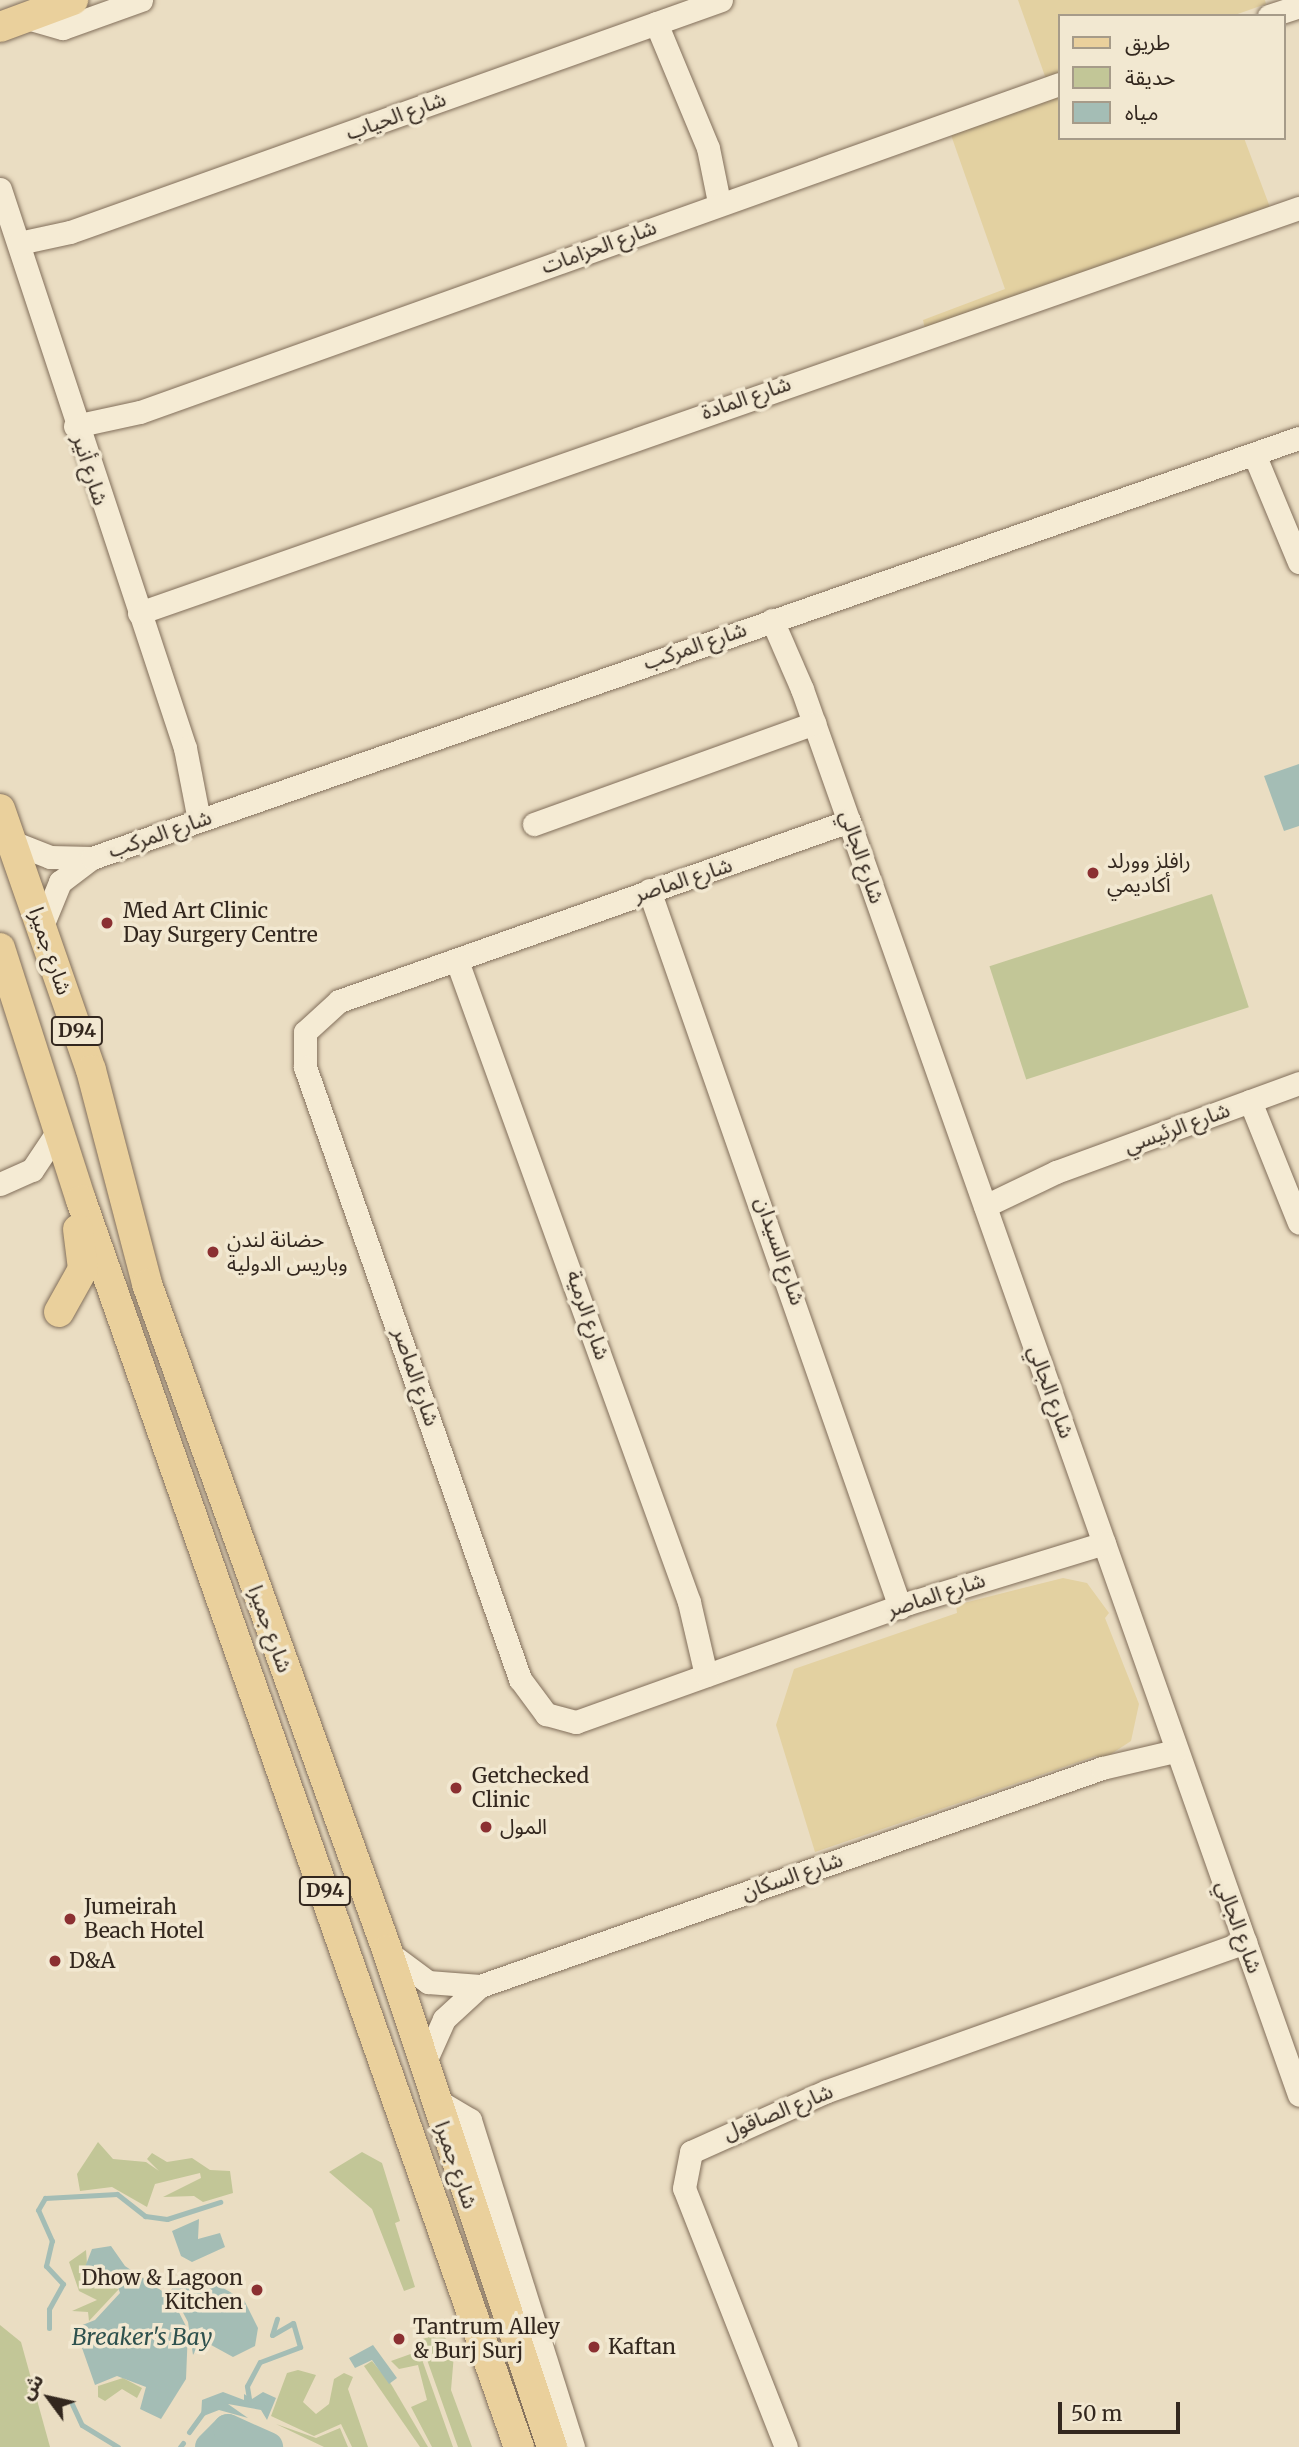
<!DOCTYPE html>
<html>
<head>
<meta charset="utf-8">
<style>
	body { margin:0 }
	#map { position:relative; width:1299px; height:2447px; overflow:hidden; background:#eaddc2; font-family:Merriweather,"Noto Sans Arabic",serif }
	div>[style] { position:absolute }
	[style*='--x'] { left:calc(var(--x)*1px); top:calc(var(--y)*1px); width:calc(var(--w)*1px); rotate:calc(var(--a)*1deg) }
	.green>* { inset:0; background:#c2c697; transform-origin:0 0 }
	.sand>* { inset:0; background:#e3d1a1 }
	.water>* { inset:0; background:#a4bdb5 }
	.stream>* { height:5px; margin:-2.5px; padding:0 2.5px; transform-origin:2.5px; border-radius:2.5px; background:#a4bdb5 }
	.river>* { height:30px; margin:-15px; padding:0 15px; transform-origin:15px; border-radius:15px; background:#a4bdb5 }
	.roads { filter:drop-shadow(0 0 2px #826f5b) drop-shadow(0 0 2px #826f5b) }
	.minor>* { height:23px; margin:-11.5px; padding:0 11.5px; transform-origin:11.5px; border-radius:11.5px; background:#f5ebd4 }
	.major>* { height:30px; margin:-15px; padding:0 15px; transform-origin:15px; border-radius:15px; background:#ead09c }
	.dots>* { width:19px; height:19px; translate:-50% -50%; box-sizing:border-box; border:4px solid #f2e8d1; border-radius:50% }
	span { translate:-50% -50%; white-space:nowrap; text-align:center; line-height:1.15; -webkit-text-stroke:7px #f2e8d1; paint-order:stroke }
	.shield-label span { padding:2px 5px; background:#f2e8d1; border:2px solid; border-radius:5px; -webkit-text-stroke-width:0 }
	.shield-label { font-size:19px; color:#33271e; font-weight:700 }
	.street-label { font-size:21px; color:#33271e }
	.poi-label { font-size:21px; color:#33271e }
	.left { translate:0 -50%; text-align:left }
	.right { translate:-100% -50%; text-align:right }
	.water-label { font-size:23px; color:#2e514e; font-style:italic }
	.legend { position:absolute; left:1058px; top:14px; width:228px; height:126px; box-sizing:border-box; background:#f2e8d1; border:2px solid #a69b89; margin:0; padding:9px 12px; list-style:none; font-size:21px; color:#33271e }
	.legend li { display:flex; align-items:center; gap:14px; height:35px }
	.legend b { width:35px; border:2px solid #a69b89 }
	.north { position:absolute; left:14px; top:2363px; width:70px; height:70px; -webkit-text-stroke:5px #f2e8d1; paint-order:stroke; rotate:303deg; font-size:19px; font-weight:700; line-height:28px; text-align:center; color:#33271e }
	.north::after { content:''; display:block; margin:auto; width:24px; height:32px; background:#33271e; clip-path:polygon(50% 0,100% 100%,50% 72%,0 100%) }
	.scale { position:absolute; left:1058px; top:2402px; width:122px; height:32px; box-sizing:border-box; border:4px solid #33271e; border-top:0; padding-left:9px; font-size:21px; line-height:24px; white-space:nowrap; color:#33271e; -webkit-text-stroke:5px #f2e8d1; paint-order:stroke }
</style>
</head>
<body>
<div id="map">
	<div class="green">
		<div style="left:1212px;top:894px;width:119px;height:234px;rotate:72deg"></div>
		<div style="clip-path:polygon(98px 2142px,113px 2159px,146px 2162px,159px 2171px,147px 2159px,152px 2153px,167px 2162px,192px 2158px,210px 2170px,230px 2171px,233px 2193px,203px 2202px,194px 2196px,163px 2197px,201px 2178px,200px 2173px,155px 2184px,147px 2207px,112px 2187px,80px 2191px,77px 2174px)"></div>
		<div style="clip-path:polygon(362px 2152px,382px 2163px,400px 2221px,395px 2223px,415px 2287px,404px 2291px,372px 2209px,329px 2172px)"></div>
		<div style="clip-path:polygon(86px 2250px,88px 2278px,119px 2289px,89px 2321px,88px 2312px,72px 2311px,97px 2300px,79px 2291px,69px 2262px)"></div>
		<div style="clip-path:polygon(0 2325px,21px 2342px,50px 2447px,0 2447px)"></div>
		<div style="clip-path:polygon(442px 2332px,454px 2354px,451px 2390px,472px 2447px,458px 2447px,420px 2340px)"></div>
		<div style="clip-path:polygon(419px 2351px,453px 2447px,432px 2447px,411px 2407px,427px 2400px,418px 2365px,399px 2369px,391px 2361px)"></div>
		<div style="clip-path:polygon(372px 2361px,391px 2384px,428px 2447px,420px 2447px,364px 2366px)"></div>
		<div style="clip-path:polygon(298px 2370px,316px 2375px,303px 2402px,316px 2414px,329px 2404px,334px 2379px,344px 2373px,353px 2377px,348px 2389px,368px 2447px,352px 2447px,341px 2424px,314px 2436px,271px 2416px,287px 2373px)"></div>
		<div style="clip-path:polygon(123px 2378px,142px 2388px,137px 2398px,122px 2389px,105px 2401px,98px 2397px,98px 2386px)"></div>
		<div style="clip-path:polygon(276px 2424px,316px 2438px,340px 2428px,348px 2447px,324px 2447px)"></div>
	</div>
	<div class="sand">
		<div style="clip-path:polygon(1018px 0,1265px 0,1266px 4px,1232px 16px,1059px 16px,1059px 74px,1046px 79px)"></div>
		<div style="clip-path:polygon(1059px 96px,1059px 138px,1244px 138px,1271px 210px,926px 333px,923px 320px,1005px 289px,951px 135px)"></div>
		<div style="clip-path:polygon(1063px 1578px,1087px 1583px,1109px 1613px,1105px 1618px,1139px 1704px,1131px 1741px,1102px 1760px,1096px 1756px,815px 1852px,776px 1725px,794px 1669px,957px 1613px,956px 1605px)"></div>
	</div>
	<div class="water">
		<div style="clip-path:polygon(1299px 764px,1299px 826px,1284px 831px,1264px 776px)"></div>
		<div style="clip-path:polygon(199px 2219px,198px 2239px,220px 2233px,225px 2247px,192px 2262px,181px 2256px,172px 2231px)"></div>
		<div style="clip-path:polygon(111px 2246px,125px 2266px,171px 2297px,188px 2330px,186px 2379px,161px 2419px,140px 2409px,146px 2387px,117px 2376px,95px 2385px,75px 2328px,95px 2320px,120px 2293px,117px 2284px,92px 2280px,85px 2267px,92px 2249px)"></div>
		<div style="clip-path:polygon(180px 2276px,211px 2281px,244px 2300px,258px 2328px,255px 2346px,233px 2357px,202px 2340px,193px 2355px,188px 2322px,171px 2290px)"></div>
		<div style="clip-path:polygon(373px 2345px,397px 2378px,389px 2384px,372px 2360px,355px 2368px,349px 2358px)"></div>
		<div style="clip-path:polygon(223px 2392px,244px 2400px,244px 2394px,252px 2399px,263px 2392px,276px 2398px,267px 2420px,261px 2410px,228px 2404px,248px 2418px,219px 2410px,201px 2417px,202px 2400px)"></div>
	</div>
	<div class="stream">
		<div style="--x:49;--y:2328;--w:19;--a:-90"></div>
		<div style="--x:49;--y:2309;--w:29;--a:-61"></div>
		<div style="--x:63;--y:2284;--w:25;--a:-133"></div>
		<div style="--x:46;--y:2266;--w:26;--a:-77"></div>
		<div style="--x:52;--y:2241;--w:34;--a:-114"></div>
		<div style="--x:38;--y:2210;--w:14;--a:-60"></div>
		<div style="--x:45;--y:2198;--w:72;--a:-3.2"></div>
		<div style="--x:117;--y:2194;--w:36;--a:38"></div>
		<div style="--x:145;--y:2216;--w:22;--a:8"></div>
		<div style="--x:167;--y:2219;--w:56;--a:-17.8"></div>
		<div style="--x:249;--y:2399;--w:13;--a:-99"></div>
		<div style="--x:247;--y:2386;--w:27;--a:-62"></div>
		<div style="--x:260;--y:2362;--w:43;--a:-20.6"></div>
		<div style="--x:300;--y:2347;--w:25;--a:-106"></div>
		<div style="--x:293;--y:2323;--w:24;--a:150"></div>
		<div style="--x:272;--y:2335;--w:17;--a:-73"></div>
		<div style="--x:72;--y:2404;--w:23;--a:65"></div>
		<div style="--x:82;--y:2425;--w:42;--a:31.4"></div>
		<div style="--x:189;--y:2432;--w:26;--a:-54"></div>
		<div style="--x:180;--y:2447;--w:5;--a:-53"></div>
	</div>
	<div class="river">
		<div style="--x:210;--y:2447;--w:25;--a:-45"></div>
		<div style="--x:228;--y:2429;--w:44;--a:24.2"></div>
	</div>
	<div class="roads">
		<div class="minor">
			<div style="--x:1269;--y:16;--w:32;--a:-18"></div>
			<div style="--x:27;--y:18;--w:37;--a:16"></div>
			<div style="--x:63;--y:28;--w:83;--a:-19.7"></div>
			<div style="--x:656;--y:23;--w:135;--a:67.4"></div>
			<div style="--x:708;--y:148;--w:55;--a:78.5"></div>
			<div style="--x:0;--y:189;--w:589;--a:71.69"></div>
			<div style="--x:185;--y:748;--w:73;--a:79"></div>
			<div style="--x:19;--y:243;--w:52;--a:-12.2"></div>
			<div style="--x:70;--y:232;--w:691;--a:-19.61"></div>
			<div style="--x:75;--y:426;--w:66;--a:-12.2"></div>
			<div style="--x:140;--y:412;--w:976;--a:-19.64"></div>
			<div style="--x:1254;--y:454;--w:117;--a:67.4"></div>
			<div style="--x:139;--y:613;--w:1229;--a:-19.25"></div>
			<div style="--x:772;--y:620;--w:75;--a:66.5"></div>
			<div style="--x:802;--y:689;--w:1491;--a:70.53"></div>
			<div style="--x:849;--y:821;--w:541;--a:160.56"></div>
			<div style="--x:339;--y:1001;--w:46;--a:137.6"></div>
			<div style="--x:305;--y:1032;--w:35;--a:90"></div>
			<div style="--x:305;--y:1067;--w:649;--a:70.64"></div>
			<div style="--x:520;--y:1679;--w:44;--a:53.4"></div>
			<div style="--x:546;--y:1714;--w:31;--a:15"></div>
			<div style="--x:576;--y:1722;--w:354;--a:-19.7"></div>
			<div style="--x:909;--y:1603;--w:204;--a:-17.1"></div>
			<div style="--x:534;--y:824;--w:298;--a:-19.8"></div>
			<div style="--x:12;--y:842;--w:41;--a:21.5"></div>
			<div style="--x:50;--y:857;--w:42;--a:1.4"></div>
			<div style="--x:649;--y:890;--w:760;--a:70.71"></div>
			<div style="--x:42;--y:926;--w:48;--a:-67.8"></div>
			<div style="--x:60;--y:882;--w:40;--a:-37"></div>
			<div style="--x:92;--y:858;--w:1278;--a:-19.19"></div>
			<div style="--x:457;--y:961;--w:682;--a:70.1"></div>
			<div style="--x:689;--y:1602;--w:75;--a:76.9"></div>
			<div style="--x:1250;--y:1101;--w:131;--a:68.1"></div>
			<div style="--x:0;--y:1184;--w:35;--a:-24"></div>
			<div style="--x:32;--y:1170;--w:47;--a:-56.3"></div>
			<div style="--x:985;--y:1206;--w:79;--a:-25.6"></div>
			<div style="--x:1056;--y:1172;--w:259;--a:-20.1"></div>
			<div style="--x:389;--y:1953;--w:49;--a:36.6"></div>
			<div style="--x:428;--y:1982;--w:52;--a:4.4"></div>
			<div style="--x:480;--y:1986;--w:659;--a:-19.31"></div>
			<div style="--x:1102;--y:1768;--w:75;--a:-13.1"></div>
			<div style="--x:423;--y:2066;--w:51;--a:-65.9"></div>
			<div style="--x:444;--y:2019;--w:49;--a:-42.5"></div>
			<div style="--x:433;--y:2098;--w:43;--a:30.7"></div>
			<div style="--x:470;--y:2120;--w:343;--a:72.5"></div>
			<div style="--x:786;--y:2447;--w:278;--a:-111.5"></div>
			<div style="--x:684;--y:2188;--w:37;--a:-79"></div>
			<div style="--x:691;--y:2152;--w:149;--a:-24.2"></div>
			<div style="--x:827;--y:2091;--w:444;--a:-19.6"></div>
		</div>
		<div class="major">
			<div style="--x:0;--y:27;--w:78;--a:-20.3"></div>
			<div style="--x:0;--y:809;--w:276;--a:70.8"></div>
			<div style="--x:91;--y:1070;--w:221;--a:75.3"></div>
			<div style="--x:147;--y:1284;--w:708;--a:70.18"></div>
			<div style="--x:387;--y:1950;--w:524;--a:71.63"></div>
			<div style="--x:0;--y:948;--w:265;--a:72.2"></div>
			<div style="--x:81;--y:1200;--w:1322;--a:70.65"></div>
			<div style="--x:59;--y:1312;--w:49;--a:-60.8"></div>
			<div style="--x:83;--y:1269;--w:40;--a:-97.1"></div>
		</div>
	</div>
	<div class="dots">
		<div style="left:1093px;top:873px;background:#8b3032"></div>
		<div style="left:107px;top:923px;background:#8b3032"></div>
		<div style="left:213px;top:1252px;background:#8b3032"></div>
		<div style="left:456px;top:1788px;background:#8b3032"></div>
		<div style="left:486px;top:1827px;background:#8b3032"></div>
		<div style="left:70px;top:1919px;background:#8b3032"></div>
		<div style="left:55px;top:1961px;background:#8b3032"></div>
		<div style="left:257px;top:2290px;background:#8b3032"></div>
		<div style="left:399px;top:2339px;background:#8b3032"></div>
		<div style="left:594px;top:2347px;background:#8b3032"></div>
	</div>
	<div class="shield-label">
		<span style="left:77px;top:1031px">D94</span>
		<span style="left:325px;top:1891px">D94</span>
	</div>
	<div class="street-label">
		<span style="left:396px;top:116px;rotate:-20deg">شارع الحياب</span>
		<span style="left:599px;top:247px;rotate:-20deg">شارع الحزامات</span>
		<span style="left:746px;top:398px;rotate:-19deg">شارع المادة</span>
		<span style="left:90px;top:470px;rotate:72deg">شارع أنير</span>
		<span style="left:695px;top:646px;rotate:-19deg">شارع المركب</span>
		<span style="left:160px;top:834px;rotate:-19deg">شارع المركب</span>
		<span style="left:862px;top:857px;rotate:71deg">شارع الجالي</span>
		<span style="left:683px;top:880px;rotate:-18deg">شارع الماصر</span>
		<span style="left:50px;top:951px;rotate:71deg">شارع جميرا</span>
		<span style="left:1177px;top:1128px;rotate:-20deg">شارع الرئيسي</span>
		<span style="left:780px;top:1251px;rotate:71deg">شارع السيدان</span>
		<span style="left:588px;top:1315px;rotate:71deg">شارع الرمية</span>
		<span style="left:416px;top:1377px;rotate:71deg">شارع الماصر</span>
		<span style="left:1051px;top:1392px;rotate:70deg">شارع الجالي</span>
		<span style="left:936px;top:1595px;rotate:-18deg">شارع الماصر</span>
		<span style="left:270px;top:1629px;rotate:70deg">شارع جميرا</span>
		<span style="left:792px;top:1876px;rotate:-19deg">شارع السكان</span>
		<span style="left:1239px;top:1927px;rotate:70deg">شارع الجالي</span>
		<span style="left:778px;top:2112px;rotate:-22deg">شارع الصاقول</span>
		<span style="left:456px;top:2165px;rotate:71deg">شارع جميرا</span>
	</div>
	<div class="poi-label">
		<span class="left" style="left:1107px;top:873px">رافلز وورلد<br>أكاديمي</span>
		<span class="left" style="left:123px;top:923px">Med Art Clinic<br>Day Surgery Centre</span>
		<span class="left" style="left:227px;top:1252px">حضانة لندن<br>وباريس الدولية</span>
		<span class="left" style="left:472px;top:1788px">Getchecked<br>Clinic</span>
		<span class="left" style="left:500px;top:1827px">المول</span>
		<span class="left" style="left:84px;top:1919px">Jumeirah<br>Beach Hotel</span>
		<span class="left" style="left:69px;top:1961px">D&amp;A</span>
		<span class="right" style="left:243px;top:2290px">Dhow &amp; Lagoon<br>Kitchen</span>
		<span class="left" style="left:413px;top:2339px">Tantrum Alley<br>&amp; Burj Surj</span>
		<span class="left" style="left:608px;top:2347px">Kaftan</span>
	</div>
	<div class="water-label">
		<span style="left:142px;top:2337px">Breaker's Bay</span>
	</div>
	<ul class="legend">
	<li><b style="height:9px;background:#ead09c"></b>طريق</li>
	<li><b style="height:19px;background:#c2c697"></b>حديقة</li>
	<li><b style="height:19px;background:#a4bdb5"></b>مياه</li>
	</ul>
	<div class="north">ش</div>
	<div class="scale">50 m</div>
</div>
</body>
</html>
